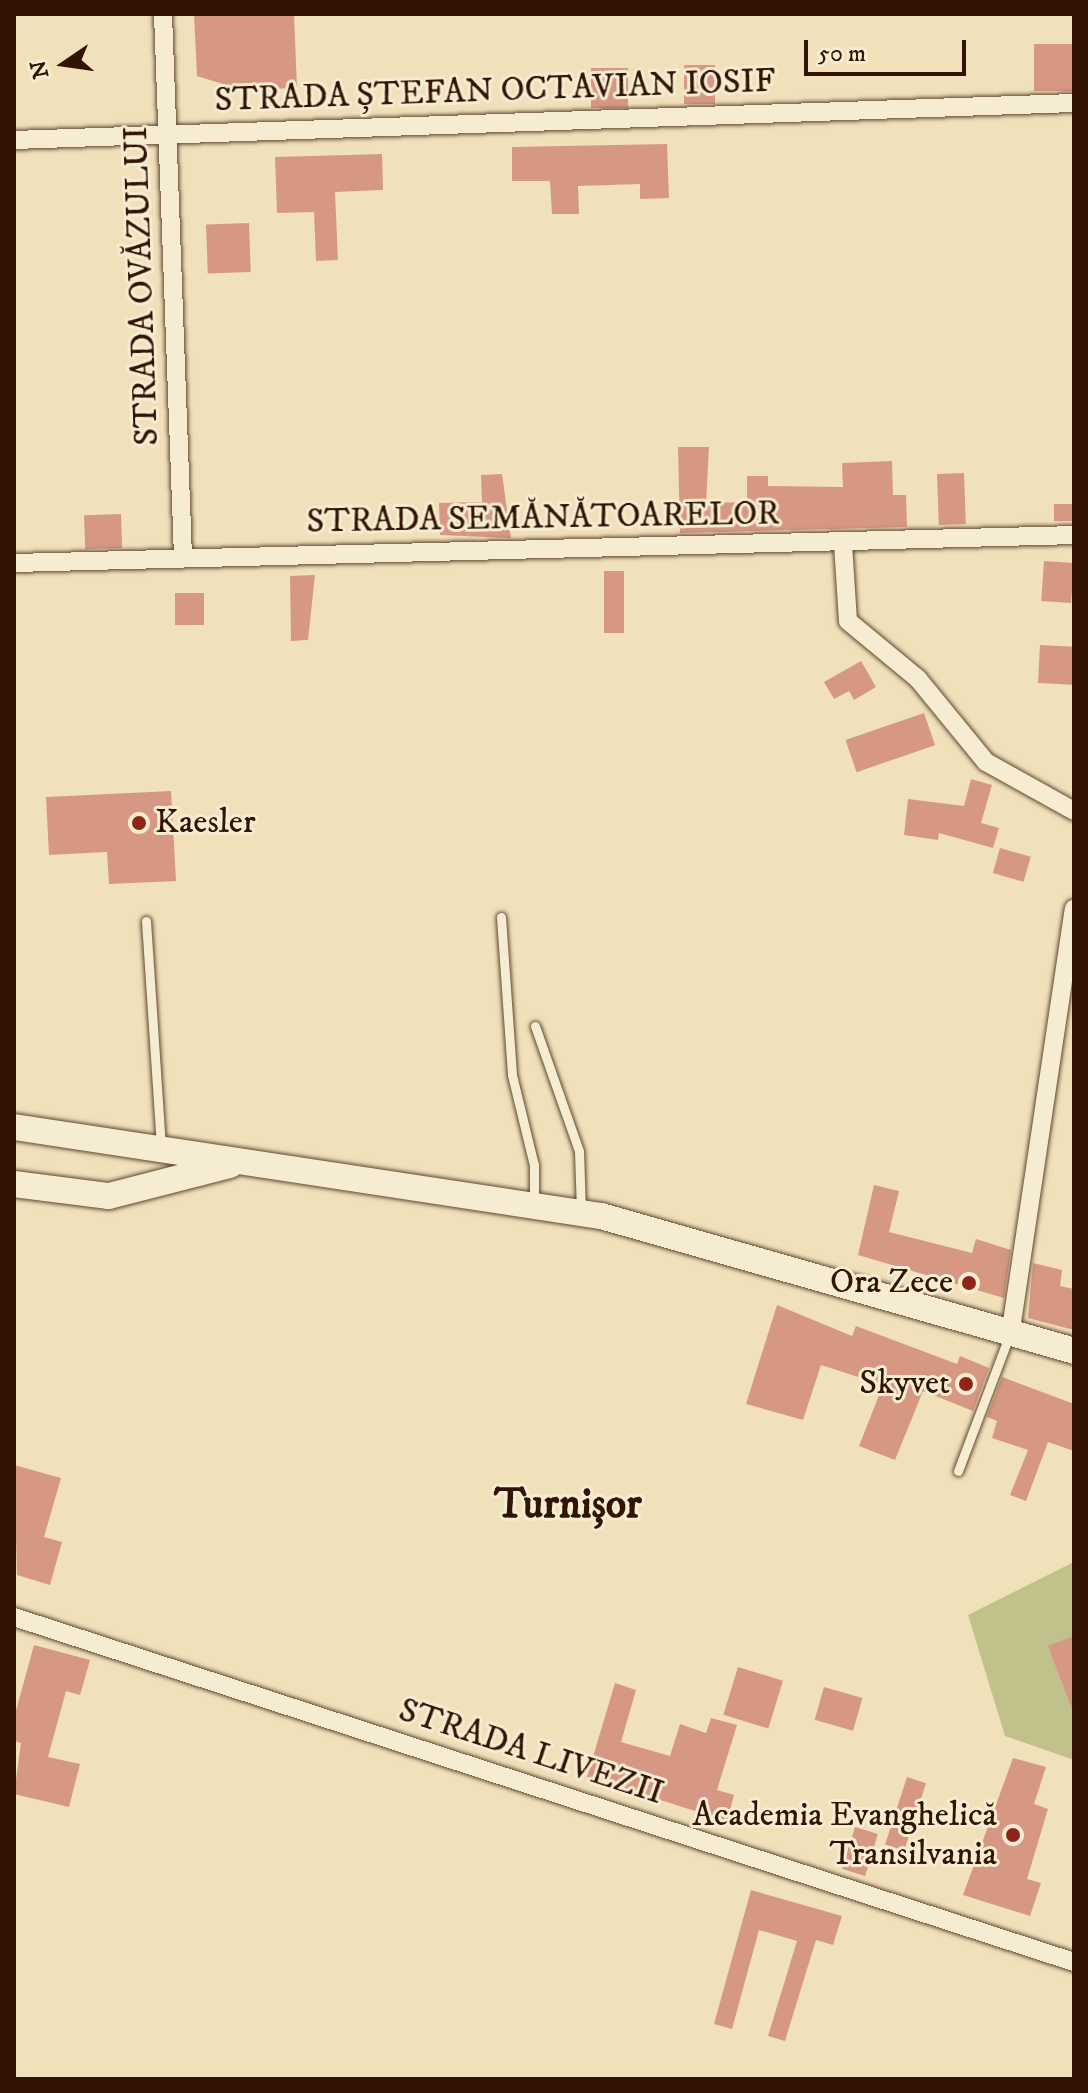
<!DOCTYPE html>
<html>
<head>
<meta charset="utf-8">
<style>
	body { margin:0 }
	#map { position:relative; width:1088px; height:2093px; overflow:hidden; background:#f0e1ba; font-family:"IM FELL DW Pica",serif }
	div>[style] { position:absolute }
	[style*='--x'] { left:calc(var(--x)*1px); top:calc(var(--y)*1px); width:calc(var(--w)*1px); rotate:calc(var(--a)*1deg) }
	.green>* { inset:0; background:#c1c18b }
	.building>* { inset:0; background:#d79883; transform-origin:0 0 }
	.roads { filter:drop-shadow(0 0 2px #614731) drop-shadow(0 0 2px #614731) }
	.lane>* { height:9px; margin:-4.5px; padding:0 4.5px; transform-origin:4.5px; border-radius:4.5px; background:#f5ecd2 }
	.street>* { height:18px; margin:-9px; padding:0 9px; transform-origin:9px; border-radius:9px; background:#f5ecd2 }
	.secondary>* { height:26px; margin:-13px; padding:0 13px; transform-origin:13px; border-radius:13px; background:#f5ecd2 }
	.dots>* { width:22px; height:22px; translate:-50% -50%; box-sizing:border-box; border:4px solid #f5ecd2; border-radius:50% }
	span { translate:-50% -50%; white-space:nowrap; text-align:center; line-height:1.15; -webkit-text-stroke:6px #f5ecd2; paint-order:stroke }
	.street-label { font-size:34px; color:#311403 }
	.poi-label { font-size:34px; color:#311403 }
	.left { translate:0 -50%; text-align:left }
	.right { translate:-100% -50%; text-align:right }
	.district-label { font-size:42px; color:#311403; font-weight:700 }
	.frame { position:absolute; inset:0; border:16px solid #311403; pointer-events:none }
	.north { position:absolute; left:24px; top:24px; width:80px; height:80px; -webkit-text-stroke:6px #f5ecd2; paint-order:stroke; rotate:257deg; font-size:22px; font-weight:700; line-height:32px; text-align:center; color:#311403 }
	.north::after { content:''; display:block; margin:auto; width:28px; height:36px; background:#311403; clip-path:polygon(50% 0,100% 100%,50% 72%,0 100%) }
	.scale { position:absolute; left:804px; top:40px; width:162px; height:36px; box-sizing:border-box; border:4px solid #311403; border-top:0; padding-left:10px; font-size:24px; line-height:28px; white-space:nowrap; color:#311403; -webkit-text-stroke:6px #f5ecd2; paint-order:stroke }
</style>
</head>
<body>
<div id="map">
	<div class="green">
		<div style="clip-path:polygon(1074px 1562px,1074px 1760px,1005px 1736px,968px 1615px)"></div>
	</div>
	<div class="building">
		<div style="clip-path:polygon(194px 14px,294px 14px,297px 88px,242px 90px,197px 76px)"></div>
		<div style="left:1074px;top:44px;width:47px;height:40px;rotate:90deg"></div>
		<div style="left:715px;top:65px;width:39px;height:31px;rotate:90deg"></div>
		<div style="left:591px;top:68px;width:37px;height:40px"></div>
		<div style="clip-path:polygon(667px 144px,669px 198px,640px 199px,640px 184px,578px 186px,579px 214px,552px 214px,550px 181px,512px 181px,512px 147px)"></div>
		<div style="clip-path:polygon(382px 154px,383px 190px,335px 192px,338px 260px,316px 261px,314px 212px,277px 213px,275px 157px)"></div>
		<div style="left:249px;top:223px;width:49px;height:43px;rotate:88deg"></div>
		<div style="clip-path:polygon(678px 447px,709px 447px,706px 503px,747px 502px,747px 476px,768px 476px,768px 486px,843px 487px,842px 463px,892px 461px,893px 495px,906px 495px,907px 527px,680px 533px)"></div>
		<div style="left:964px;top:473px;width:51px;height:27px;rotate:88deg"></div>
		<div style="clip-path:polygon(502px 474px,511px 538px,440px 535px,439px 503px,482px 502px,481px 475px)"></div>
		<div style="left:1074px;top:504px;width:17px;height:20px;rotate:90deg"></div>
		<div style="left:121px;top:514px;width:34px;height:37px;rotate:88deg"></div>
		<div style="left:1044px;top:561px;width:30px;height:40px;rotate:4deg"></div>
		<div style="left:604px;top:571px;width:20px;height:62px"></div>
		<div style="clip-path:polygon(315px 575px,308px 640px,291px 641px,290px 576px)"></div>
		<div style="left:175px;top:593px;width:29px;height:32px"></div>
		<div style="left:1040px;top:645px;width:34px;height:38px;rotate:3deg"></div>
		<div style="clip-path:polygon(861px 661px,876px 687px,854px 700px,849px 691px,834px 699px,824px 682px)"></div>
		<div style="left:924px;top:713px;width:34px;height:83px;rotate:71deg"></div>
		<div style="clip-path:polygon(971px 779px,992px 785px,981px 823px,999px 828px,993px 848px,939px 833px,938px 840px,904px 835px,908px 799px,964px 806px)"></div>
		<div style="clip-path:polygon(171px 791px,176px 881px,109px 884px,107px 852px,49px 855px,46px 797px)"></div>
		<div style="left:1000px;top:848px;width:32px;height:26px;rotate:16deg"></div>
		<div style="clip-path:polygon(874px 1185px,899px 1191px,889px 1232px,972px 1253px,976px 1239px,1011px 1250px,1004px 1298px,858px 1255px)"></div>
		<div style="clip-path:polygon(1033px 1263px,1062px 1270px,1060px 1286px,1074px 1289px,1074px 1330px,1028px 1318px)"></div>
		<div style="clip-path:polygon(777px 1305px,852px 1336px,856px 1326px,957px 1364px,960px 1356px,989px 1368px,973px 1411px,923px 1391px,895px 1460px,859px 1446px,883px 1385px,821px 1365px,803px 1420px,746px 1404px)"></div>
		<div style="clip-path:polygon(1002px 1377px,1074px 1404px,1074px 1451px,1048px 1442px,1026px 1501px,1010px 1495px,1028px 1450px,992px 1438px,997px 1421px,987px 1417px)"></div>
		<div style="clip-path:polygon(14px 1465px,61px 1478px,44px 1537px,62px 1542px,50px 1585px,17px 1575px)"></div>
		<div style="clip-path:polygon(1074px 1636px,1074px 1709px,1072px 1709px,1048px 1646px)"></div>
		<div style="clip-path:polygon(34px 1645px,90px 1660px,80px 1695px,66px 1691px,48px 1757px,80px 1764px,69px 1807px,14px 1794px,21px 1743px,14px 1741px,14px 1718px)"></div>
		<div style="left:738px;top:1667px;width:47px;height:50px;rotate:17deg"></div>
		<div style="clip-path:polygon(615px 1683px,636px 1690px,621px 1742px,670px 1756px,680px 1724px,706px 1733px,711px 1718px,737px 1725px,717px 1790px,734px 1795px,727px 1821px,587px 1777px)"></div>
		<div style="left:824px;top:1687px;width:40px;height:34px;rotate:16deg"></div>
		<div style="clip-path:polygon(1013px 1758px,1046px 1767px,1034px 1804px,1048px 1809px,1027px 1879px,1041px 1883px,1030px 1916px,963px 1895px)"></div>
		<div style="left:907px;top:1777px;width:20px;height:71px;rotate:18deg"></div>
		<div style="left:855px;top:1827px;width:24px;height:44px;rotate:17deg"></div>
		<div style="clip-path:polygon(751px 1890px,842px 1916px,833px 1945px,816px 1940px,785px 2041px,768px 2036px,797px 1941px,759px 1930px,732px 2029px,714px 2024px)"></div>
	</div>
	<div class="roads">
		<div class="lane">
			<div style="--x:501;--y:917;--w:158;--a:86"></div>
			<div style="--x:512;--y:1075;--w:93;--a:76.3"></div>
			<div style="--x:534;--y:1165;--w:38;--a:90"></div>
			<div style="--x:146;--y:921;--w:225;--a:86.2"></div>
			<div style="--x:535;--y:1026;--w:133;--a:70.6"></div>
			<div style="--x:579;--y:1151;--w:59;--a:88.1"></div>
			<div style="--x:958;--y:1471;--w:144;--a:-69.3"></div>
		</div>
		<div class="street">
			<div style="--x:163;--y:14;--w:542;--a:87.89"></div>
			<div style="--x:14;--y:140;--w:1061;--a:-2"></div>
			<div style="--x:843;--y:544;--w:77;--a:86.3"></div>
			<div style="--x:848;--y:621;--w:91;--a:39.6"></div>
			<div style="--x:918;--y:679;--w:107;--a:50.7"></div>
			<div style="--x:986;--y:762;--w:101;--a:29.1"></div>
			<div style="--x:14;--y:563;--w:1060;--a:-1.51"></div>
			<div style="--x:1011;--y:1329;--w:425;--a:-81.5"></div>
			<div style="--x:14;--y:1617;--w:1115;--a:18.03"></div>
		</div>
		<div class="secondary">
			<div style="--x:14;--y:1127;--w:594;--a:8.62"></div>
			<div style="--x:601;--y:1216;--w:492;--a:15.9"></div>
			<div style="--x:14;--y:1184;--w:96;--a:7.2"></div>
			<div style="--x:109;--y:1196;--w:125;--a:-14.4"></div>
		</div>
	</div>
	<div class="dots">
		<div style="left:139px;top:823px;background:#8f2418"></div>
		<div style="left:969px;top:1283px;background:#8f2418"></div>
		<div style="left:966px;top:1384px;background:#8f2418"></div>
		<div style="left:1013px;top:1835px;background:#8f2418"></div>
	</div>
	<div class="street-label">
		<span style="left:495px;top:91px;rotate:-2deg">STRADA ȘTEFAN OCTAVIAN IOSIF</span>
		<span style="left:142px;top:286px;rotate:-92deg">STRADA OVĂZULUI</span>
		<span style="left:543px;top:518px;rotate:-1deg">STRADA SEMĂNĂTOARELOR</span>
		<span style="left:531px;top:1752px;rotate:18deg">STRADA LIVEZII</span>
	</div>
	<div class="poi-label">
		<span class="left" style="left:155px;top:823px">Kaesler</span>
		<span class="right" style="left:953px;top:1283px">Ora Zece</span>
		<span class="right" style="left:950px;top:1384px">Skyvet</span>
		<span class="right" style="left:997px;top:1835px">Academia Evanghelică<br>Transilvania</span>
	</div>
	<div class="district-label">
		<span style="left:568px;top:1505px">Turnișor</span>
	</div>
	<div class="frame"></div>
	<div class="north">N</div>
	<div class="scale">50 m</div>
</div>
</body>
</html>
